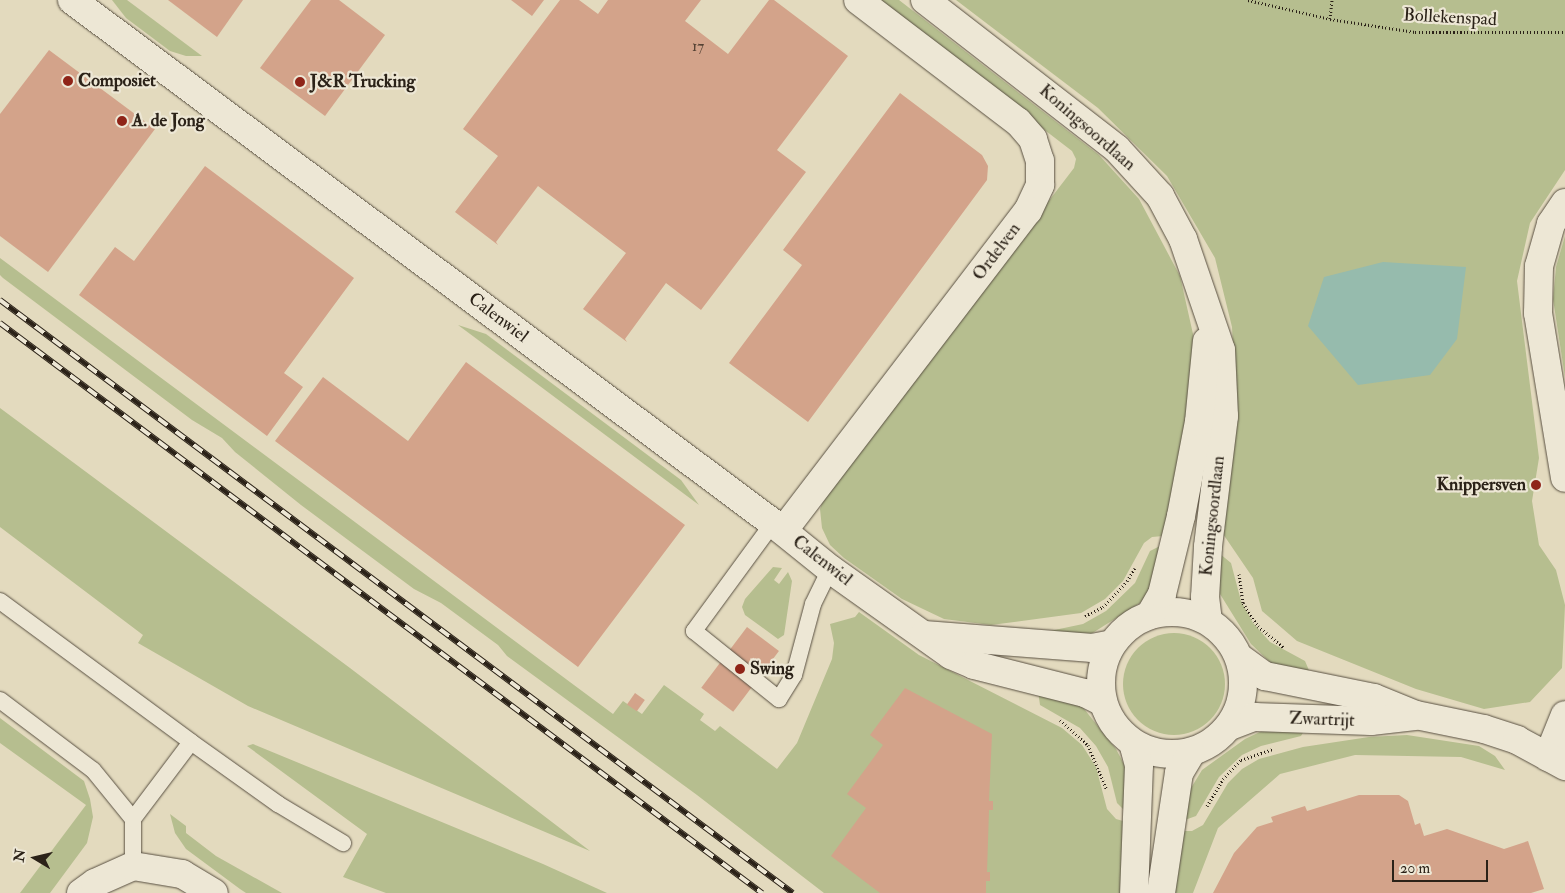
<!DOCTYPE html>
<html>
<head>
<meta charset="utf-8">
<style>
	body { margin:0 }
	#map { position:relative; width:1565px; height:893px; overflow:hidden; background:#e3dabe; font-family:"IM FELL Double Pica",serif }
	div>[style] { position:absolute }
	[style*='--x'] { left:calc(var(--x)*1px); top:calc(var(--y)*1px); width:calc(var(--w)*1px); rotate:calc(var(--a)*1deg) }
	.green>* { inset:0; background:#b6be8f }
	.round { border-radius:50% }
	.water>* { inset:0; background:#96bbad }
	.building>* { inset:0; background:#d3a38a; transform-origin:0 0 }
	.path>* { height:3px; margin-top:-1.5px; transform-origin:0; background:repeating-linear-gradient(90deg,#2b2218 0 1px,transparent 0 3.5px) }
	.roads { filter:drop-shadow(0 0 1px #595042) drop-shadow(0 0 1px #595042) }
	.service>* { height:16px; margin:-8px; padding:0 8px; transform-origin:8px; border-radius:8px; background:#ede7d5 }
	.minor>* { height:28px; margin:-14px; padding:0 14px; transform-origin:14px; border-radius:14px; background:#ede7d5 }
	.tertiary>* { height:28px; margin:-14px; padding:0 14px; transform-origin:14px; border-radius:14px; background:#ede7d5 }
	.tertiary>.ring { margin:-14px; padding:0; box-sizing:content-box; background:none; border:28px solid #ede7d5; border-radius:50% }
	.rail>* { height:5.5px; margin-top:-2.75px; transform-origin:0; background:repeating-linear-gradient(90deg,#ede7d5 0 11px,#2b2218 0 22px); box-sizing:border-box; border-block:1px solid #2b2218 }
	.dots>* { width:14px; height:14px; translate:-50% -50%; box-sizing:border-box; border:2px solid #ede7d5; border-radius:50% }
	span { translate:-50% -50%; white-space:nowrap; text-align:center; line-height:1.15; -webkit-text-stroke:4.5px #ede7d5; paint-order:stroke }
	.number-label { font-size:15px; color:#554234 }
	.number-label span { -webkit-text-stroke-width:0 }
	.street-label { font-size:18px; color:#2b2218 }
	.poi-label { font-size:18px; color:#2b2218; font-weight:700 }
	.left { translate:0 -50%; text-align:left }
	.right { translate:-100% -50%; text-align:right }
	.north { position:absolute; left:10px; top:833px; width:50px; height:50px; -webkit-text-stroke:4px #ede7d5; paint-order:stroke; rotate:279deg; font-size:14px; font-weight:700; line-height:20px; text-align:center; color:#2b2218 }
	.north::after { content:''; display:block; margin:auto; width:18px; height:22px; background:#2b2218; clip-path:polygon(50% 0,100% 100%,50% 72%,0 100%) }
	.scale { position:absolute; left:1392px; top:860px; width:96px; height:22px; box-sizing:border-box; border:2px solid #2b2218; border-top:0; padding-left:6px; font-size:15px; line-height:18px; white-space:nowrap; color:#2b2218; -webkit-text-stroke:4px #ede7d5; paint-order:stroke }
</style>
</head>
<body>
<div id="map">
	<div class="green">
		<div style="clip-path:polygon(112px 0,127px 0,202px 56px,186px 56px,170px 51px,126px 18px)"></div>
		<div style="clip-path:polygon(875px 0,899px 0,1099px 155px,1139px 199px,1180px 276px,1193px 334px,1194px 392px,1163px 536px,1152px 537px,1144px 543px,1123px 581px,1105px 599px,1081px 613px,991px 625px,944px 619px,902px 599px,844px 558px,830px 545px,822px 528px,820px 509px,826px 492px,1074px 168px,1076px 159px,1072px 151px)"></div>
		<div style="clip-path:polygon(956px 0,1565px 0,1565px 170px,1530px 223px,1517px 281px,1539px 458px,1532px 501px,1539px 545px,1556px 570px,1565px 605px,1562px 668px,1530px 702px,1484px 709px,1416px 689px,1297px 641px,1262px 611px,1253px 578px,1221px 531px,1237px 416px,1232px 327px,1215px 258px,1167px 176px,1098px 108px)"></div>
		<div style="clip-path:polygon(1565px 236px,1565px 377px,1553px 299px,1556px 267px)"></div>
		<div style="clip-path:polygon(0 258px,613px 714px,623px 701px,642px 714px,664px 685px,704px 714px,700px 720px,715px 731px,720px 726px,777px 769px,797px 743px,832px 659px,834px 643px,830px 624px,855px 617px,859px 612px,919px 655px,1062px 728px,1082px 745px,1096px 767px,1107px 809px,1116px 819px,1130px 823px,1127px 893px,824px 893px,697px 795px,507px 656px,498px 645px,441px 603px,414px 589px,301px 505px,235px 452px,222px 438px,192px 420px,3px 278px,0 275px)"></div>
		<div style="clip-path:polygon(458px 325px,486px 334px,681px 480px,699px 505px)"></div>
		<div style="clip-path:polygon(0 408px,350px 668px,590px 851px,248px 706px,138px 643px,143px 635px,0 527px)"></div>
		<div style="clip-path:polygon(1162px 545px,1162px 570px,1143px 601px,1091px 634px,1045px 632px,1083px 624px,1106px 611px,1135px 583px,1150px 551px)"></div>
		<div style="clip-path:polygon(1219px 553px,1231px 563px,1241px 601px,1253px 623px,1270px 642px,1305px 661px,1311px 675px,1271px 663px,1251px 644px,1220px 594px)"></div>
		<div style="clip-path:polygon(773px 567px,782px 568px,774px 580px,779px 584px,788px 572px,792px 581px,784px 635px,778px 639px,745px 615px,742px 607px,745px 599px)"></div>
		<div class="round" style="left:1123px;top:633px;width:102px;height:102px"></div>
		<div style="clip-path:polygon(1038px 691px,1081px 705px,1116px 749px,1127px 770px,1125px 811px,1117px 803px,1108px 767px,1096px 746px,1080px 728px,1040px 705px)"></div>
		<div style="clip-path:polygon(0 718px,84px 781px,90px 799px,93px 817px,87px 843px,50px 893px,20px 893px,86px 805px,0 743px)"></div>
		<div style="clip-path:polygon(1264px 730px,1304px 731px,1301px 736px,1261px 746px,1242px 755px,1219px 777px,1196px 816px,1182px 821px,1188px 793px,1202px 770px,1245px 739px)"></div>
		<div style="clip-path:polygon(1407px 735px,1479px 746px,1495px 756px,1505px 770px,1461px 757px,1355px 755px,1280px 774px,1218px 828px,1193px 893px,1168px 893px,1180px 831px,1192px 831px,1203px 825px,1228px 783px,1242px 769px,1259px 759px,1303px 747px,1369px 737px)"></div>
		<div style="clip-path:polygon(253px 744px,543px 864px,607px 893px,386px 893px,343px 877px,367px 834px,247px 746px)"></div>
		<div style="clip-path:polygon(170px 814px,186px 826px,186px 833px,216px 856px,282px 893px,246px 893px,240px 889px,186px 849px,175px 833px)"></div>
	</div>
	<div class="water">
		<div style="clip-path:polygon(1383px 262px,1466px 267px,1457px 339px,1430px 375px,1358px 385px,1308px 326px,1324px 277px)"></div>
	</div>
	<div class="building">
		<div style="clip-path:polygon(168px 0,243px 0,217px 37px)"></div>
		<div style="clip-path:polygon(311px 0,339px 0,385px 35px,325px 116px,260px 68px)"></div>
		<div style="clip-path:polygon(511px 0,544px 0,532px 16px)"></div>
		<div style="clip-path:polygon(560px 0,579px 0,598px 14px,608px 0,701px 0,685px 21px,728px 54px,769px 0,774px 0,848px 56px,777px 150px,806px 172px,701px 310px,666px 283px,625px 339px,627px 342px,583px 309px,626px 253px,538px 186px,496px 242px,498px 245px,455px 212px,498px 156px,463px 129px)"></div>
		<div style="clip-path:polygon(49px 50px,155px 129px,48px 272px,0 236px,0 114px)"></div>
		<div style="clip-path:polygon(900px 93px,982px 155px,988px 166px,987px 180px,808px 422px,729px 363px,802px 265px,783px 250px)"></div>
		<div style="clip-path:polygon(205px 166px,354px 278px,284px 373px,303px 387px,267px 436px,79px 295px,115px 247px,134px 261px)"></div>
		<div style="clip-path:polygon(466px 362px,685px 525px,578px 667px,275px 441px,323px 377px,408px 441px)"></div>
		<div style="left:747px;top:627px;width:40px;height:76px;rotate:37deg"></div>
		<div style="clip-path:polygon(905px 688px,992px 734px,989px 801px,993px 801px,993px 810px,989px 810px,987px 872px,990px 872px,990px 881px,986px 881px,986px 893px,880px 893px,831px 856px,866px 808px,847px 794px,883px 745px,870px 735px)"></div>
		<div style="left:635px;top:693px;width:12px;height:14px;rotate:35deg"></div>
		<div style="clip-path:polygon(1359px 795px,1399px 795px,1408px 801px,1415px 825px,1420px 823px,1424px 836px,1447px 829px,1504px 849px,1528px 841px,1544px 889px,1531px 893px,1213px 893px,1234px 853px,1257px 827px,1273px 822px,1271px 817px,1305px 806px,1307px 811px)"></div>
	</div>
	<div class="path">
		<div style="--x:1248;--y:0;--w:84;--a:13"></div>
		<div style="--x:1330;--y:19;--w:86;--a:8.7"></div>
		<div style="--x:1415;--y:32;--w:150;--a:0"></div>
		<div style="--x:1330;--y:19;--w:19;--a:-84"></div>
		<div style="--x:1239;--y:574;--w:29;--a:82"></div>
		<div style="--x:1243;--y:603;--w:27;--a:57"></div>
		<div style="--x:1258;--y:626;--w:33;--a:40"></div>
		<div style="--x:1085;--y:616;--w:20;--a:-27"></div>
		<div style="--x:1103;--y:607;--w:35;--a:-47"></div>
		<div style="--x:1127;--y:581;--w:15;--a:-58"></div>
		<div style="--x:1060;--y:720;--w:38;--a:42"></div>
		<div style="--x:1088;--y:745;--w:47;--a:67.3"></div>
		<div style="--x:1207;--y:806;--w:31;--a:-59"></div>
		<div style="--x:1223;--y:779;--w:26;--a:-47"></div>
		<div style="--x:1241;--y:760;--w:34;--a:-19"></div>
	</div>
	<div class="roads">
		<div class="service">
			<div style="--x:773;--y:523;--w:134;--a:126.2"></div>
			<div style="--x:694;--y:631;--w:109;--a:38.7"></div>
			<div style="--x:779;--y:699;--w:28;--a:-58"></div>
			<div style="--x:794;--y:675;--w:73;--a:-75"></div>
			<div style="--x:813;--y:604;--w:39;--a:-64"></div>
			<div style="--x:0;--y:601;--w:237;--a:36.4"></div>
			<div style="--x:191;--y:742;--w:107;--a:35.5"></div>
			<div style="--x:278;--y:804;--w:76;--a:31"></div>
			<div style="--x:0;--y:700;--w:116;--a:37"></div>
			<div style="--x:93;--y:770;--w:63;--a:50.8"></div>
			<div style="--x:133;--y:819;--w:47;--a:90"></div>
			<div style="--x:133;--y:819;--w:96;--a:-53"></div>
		</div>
		<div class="minor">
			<div style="--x:72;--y:0;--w:875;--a:36.73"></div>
			<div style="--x:773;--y:523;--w:73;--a:38.9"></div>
			<div style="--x:830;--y:569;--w:148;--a:35.4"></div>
			<div style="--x:951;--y:655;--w:25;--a:23"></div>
			<div style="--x:974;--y:665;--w:114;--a:14.2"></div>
			<div style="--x:1085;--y:693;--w:20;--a:27"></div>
			<div style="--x:1565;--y:203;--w:25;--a:124"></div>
			<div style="--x:1551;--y:224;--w:44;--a:105.9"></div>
			<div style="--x:1539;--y:266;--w:47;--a:91.2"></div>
			<div style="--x:1538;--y:313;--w:167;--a:80.7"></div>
			<div style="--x:783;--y:531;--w:403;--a:-52.6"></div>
			<div style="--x:1028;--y:211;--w:29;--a:-65"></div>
			<div style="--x:1040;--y:185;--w:24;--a:-90"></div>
			<div style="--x:1040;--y:161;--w:23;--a:-108"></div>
			<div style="--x:1033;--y:139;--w:23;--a:-131"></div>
			<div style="--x:1018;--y:122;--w:201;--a:-142.7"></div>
			<div style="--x:924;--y:635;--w:169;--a:4.4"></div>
			<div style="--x:1092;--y:648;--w:20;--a:-11"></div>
			<div style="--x:1548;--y:757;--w:45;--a:-68"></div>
			<div style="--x:81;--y:893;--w:17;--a:-36"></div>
			<div style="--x:95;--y:883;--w:42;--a:-24.1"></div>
			<div style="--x:133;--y:866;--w:50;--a:9.3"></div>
			<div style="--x:182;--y:874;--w:37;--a:31"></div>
		</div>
		<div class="tertiary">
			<div style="--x:925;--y:0;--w:243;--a:37.8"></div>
			<div style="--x:1117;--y:149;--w:64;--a:47.5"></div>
			<div style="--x:1160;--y:196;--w:49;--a:61.9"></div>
			<div style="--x:1183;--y:239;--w:117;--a:71.1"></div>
			<div style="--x:1221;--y:350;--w:66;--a:87.4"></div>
			<div style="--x:1224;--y:416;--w:132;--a:97"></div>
			<div style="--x:1208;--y:547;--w:50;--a:93.4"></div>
			<div style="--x:1205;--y:597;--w:24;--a:83"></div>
			<div class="ring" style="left:1101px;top:612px;width:114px;height:114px"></div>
			<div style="--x:1150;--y:615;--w:24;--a:-60"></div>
			<div style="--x:1162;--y:594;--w:80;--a:-76.3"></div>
			<div style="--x:1181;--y:516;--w:96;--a:-79.2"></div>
			<div style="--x:1199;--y:422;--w:81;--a:-84.4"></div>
			<div style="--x:1240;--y:658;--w:31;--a:36"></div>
			<div style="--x:1265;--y:676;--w:111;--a:11.4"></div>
			<div style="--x:1374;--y:698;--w:45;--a:22"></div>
			<div style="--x:1416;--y:715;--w:69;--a:11.6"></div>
			<div style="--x:1484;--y:729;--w:35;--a:18"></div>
			<div style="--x:1517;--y:740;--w:55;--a:28.4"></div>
			<div style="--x:1230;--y:726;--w:26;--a:-21"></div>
			<div style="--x:1254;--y:717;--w:117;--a:2"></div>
			<div style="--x:1371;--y:721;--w:44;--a:-6.5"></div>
			<div style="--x:1133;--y:743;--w:23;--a:75"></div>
			<div style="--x:1139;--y:765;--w:128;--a:92.2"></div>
			<div style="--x:1161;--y:893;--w:121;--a:-81.5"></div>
			<div style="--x:1179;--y:773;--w:23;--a:-59"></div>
		</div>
	</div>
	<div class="rail">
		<div style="--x:0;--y:300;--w:990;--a:36.79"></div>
		<div style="--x:0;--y:323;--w:952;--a:36.8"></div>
	</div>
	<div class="dots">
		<div style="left:68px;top:81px;background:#8f2418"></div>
		<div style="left:300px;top:82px;background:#8f2418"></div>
		<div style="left:122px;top:121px;background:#8f2418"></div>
		<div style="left:1536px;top:485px;background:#8f2418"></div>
		<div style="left:740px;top:669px;background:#8f2418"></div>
	</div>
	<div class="number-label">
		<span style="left:698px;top:47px">17</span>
	</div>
	<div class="street-label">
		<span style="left:1450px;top:18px;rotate:3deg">Bollekenspad</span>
		<span style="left:1087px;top:128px;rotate:41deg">Koningsoordlaan</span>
		<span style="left:997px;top:252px;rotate:-53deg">Ordelven</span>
		<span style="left:498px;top:318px;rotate:37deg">Calenwiel</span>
		<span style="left:1213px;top:516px;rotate:-84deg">Koningsoordlaan</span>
		<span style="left:822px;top:561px;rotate:38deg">Calenwiel</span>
		<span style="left:1322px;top:720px;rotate:2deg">Zwartrijt</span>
	</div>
	<div class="poi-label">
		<span class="left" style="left:78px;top:81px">Composiet</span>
		<span class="left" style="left:310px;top:82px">J&amp;R Trucking</span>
		<span class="left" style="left:132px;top:121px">A. de Jong</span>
		<span class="right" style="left:1526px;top:485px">Knippersven</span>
		<span class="left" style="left:750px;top:669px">Swing</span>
	</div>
	<div class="north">N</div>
	<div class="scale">20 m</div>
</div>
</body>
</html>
